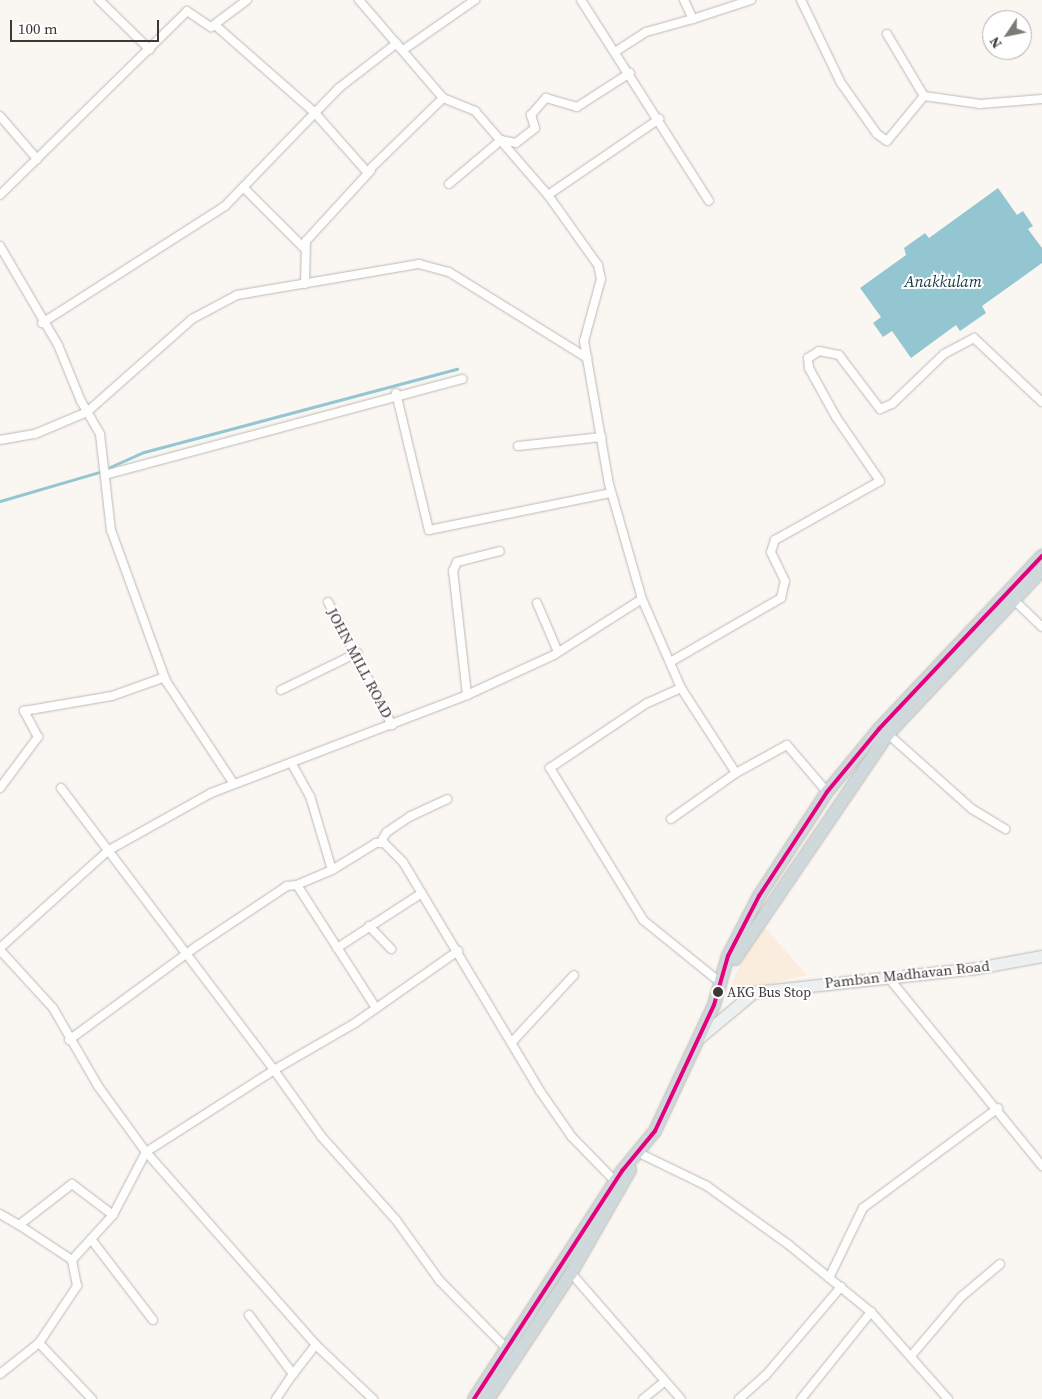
<!DOCTYPE html>
<html>
<head>
<meta charset="utf-8">
<style>
	body { margin:0 }
	#map { position:relative; width:1042px; height:1399px; overflow:hidden; background:#faf6f2; font-family:"Source Serif 4",serif }
	div>[style] { position:absolute }
	[style*='--x'] { left:calc(var(--x)*1px); top:calc(var(--y)*1px); width:calc(var(--w)*1px); rotate:calc(var(--a)*1deg) }
	.green>* { inset:0; background:#fbedde }
	.water>* { inset:0; background:#94c6d2 }
	.stream>* { height:3px; margin:-1.5px; padding:0 1.5px; transform-origin:1.5px; border-radius:1.5px; background:#94c6d2 }
	.roads { filter:drop-shadow(0 0 1px #bcb9b6) drop-shadow(0 0 1px #bcb9b6) }
	.minor>* { height:8px; margin:-4px; padding:0 4px; transform-origin:4px; border-radius:4px; background:#fefefd }
	.secondary>* { height:11px; margin:-5.5px; padding:0 5.5px; transform-origin:5.5px; border-radius:5.5px; background:#ecf0f0 }
	.trunk>* { height:12px; margin:-6px; padding:0 6px; transform-origin:6px; border-radius:6px; background:#cfd9dc }
	.bus-1>* { height:4px; margin:-2px; padding:0 2px; transform-origin:2px; border-radius:2px; background:#e5007d }
	.dots>* { width:14px; height:14px; translate:-50% -50%; box-sizing:border-box; border:2px solid #fff; border-radius:50% }
	span { translate:-50% -50%; white-space:nowrap; text-align:center; line-height:1.15; -webkit-text-stroke:4px #fff; paint-order:stroke }
	.bus-label { font-size:14px; color:#3c3834 }
	.left { translate:0 -50%; text-align:left }
	.street-label { font-size:15px; color:#3c3834 }
	.water-label { font-size:16px; color:#13373f; font-style:italic }
	.north { position:absolute; left:982px; top:10px; width:50px; height:50px; box-sizing:border-box; background:#fff; border:1px solid #b1afae; border-radius:50%; rotate:236deg; font-size:14px; font-weight:700; line-height:20px; text-align:center; color:#3c3834 }
	.north::after { content:''; display:block; margin:auto; width:18px; height:22px; background:#7e7a76; clip-path:polygon(50% 0,100% 100%,50% 72%,0 100%) }
	.scale { position:absolute; left:10px; top:20px; width:149px; height:22px; box-sizing:border-box; border:2px solid #3c3834; border-top:0; padding-left:6px; font-size:15px; line-height:18px; white-space:nowrap; color:#3c3834; -webkit-text-stroke:4px #fff; paint-order:stroke }
</style>
</head>
<body>
<div id="map">
	<div class="green">
		<div style="clip-path:polygon(760px 922px,807px 975px,726px 995px)"></div>
	</div>
	<div class="water">
		<div style="clip-path:polygon(998px 188px,1017px 215px,1023px 211px,1033px 226px,1028px 229px,1042px 248px,1042px 263px,982px 306px,986px 313px,960px 331px,956px 325px,911px 358px,892px 331px,883px 337px,873px 323px,881px 317px,860px 288px,906px 255px,904px 248px,925px 233px,929px 238px)"></div>
	</div>
	<div class="stream">
		<div style="--x:110;--y:467;--w:37;--a:-24"></div>
		<div style="--x:144;--y:452;--w:324;--a:-14.9"></div>
		<div style="--x:0;--y:501;--w:103;--a:-16.3"></div>
	</div>
	<div class="roads">
		<div class="minor">
			<div style="--x:99;--y:0;--w:71;--a:44.4"></div>
			<div style="--x:359;--y:0;--w:129;--a:49.4"></div>
			<div style="--x:443;--y:98;--w:35;--a:22"></div>
			<div style="--x:475;--y:111;--w:111;--a:49"></div>
			<div style="--x:548;--y:195;--w:86;--a:54.5"></div>
			<div style="--x:598;--y:265;--w:14;--a:78"></div>
			<div style="--x:601;--y:279;--w:64;--a:105.3"></div>
			<div style="--x:584;--y:341;--w:145;--a:80.1"></div>
			<div style="--x:609;--y:484;--w:120;--a:74"></div>
			<div style="--x:642;--y:599;--w:97;--a:66.3"></div>
			<div style="--x:681;--y:688;--w:101;--a:57.1"></div>
			<div style="--x:736;--y:773;--w:58;--a:-28.8"></div>
			<div style="--x:787;--y:745;--w:62;--a:49.6"></div>
			<div style="--x:581;--y:0;--w:238;--a:57.5"></div>
			<div style="--x:684;--y:0;--w:21;--a:65"></div>
			<div style="--x:693;--y:19;--w:61;--a:-18.1"></div>
			<div style="--x:801;--y:0;--w:92;--a:64.3"></div>
			<div style="--x:841;--y:83;--w:62;--a:54.8"></div>
			<div style="--x:877;--y:134;--w:12;--a:35"></div>
			<div style="--x:887;--y:141;--w:58;--a:-50.6"></div>
			<div style="--x:215;--y:25;--w:132;--a:41.3"></div>
			<div style="--x:314;--y:112;--w:80;--a:48.5"></div>
			<div style="--x:367;--y:172;--w:106;--a:-44.2"></div>
			<div style="--x:887;--y:34;--w:72;--a:59.2"></div>
			<div style="--x:403;--y:50;--w:88;--a:-34.8"></div>
			<div style="--x:615;--y:52;--w:37;--a:-33"></div>
			<div style="--x:646;--y:32;--w:49;--a:-15.5"></div>
			<div style="--x:924;--y:96;--w:57;--a:8.1"></div>
			<div style="--x:980;--y:104;--w:62;--a:-4.6"></div>
			<div style="--x:0;--y:116;--w:57;--a:49.3"></div>
			<div style="--x:449;--y:184;--w:68;--a:-40.2"></div>
			<div style="--x:501;--y:140;--w:15;--a:11"></div>
			<div style="--x:516;--y:143;--w:24;--a:-38"></div>
			<div style="--x:535;--y:128;--w:14;--a:-107"></div>
			<div style="--x:531;--y:115;--w:23;--a:-49"></div>
			<div style="--x:546;--y:98;--w:32;--a:16"></div>
			<div style="--x:577;--y:107;--w:63;--a:-32.7"></div>
			<div style="--x:243;--y:187;--w:85;--a:45"></div>
			<div style="--x:0;--y:195;--w:262;--a:-44.5"></div>
			<div style="--x:187;--y:11;--w:29;--a:34"></div>
			<div style="--x:211;--y:27;--w:45;--a:-36.9"></div>
			<div style="--x:548;--y:195;--w:135;--a:-34.4"></div>
			<div style="--x:0;--y:246;--w:115;--a:59.6"></div>
			<div style="--x:58;--y:345;--w:61;--a:67.7"></div>
			<div style="--x:81;--y:401;--w:38;--a:60"></div>
			<div style="--x:100;--y:434;--w:97;--a:83.5"></div>
			<div style="--x:111;--y:530;--w:161;--a:70"></div>
			<div style="--x:166;--y:681;--w:123;--a:56.6"></div>
			<div style="--x:305;--y:284;--w:43;--a:-88.7"></div>
			<div style="--x:306;--y:241;--w:96;--a:-47.5"></div>
			<div style="--x:42;--y:323;--w:217;--a:-32.6"></div>
			<div style="--x:225;--y:206;--w:164;--a:-46"></div>
			<div style="--x:339;--y:88;--w:73;--a:-37.8"></div>
			<div style="--x:396;--y:393;--w:141;--a:76.5"></div>
			<div style="--x:429;--y:530;--w:186;--a:-11.5"></div>
			<div style="--x:0;--y:440;--w:36;--a:-10"></div>
			<div style="--x:35;--y:434;--w:56;--a:-22.9"></div>
			<div style="--x:87;--y:412;--w:140;--a:-41.5"></div>
			<div style="--x:192;--y:319;--w:51;--a:-28.1"></div>
			<div style="--x:237;--y:295;--w:185;--a:-9.7"></div>
			<div style="--x:419;--y:264;--w:31;--a:15"></div>
			<div style="--x:449;--y:272;--w:163;--a:31.9"></div>
			<div style="--x:518;--y:446;--w:84;--a:-6.1"></div>
			<div style="--x:108;--y:474;--w:367;--a:-15"></div>
			<div style="--x:1015;--y:601;--w:37;--a:44"></div>
			<div style="--x:328;--y:602;--w:139;--a:62.5"></div>
			<div style="--x:537;--y:603;--w:53;--a:66.8"></div>
			<div style="--x:672;--y:661;--w:126;--a:-30"></div>
			<div style="--x:781;--y:598;--w:17;--a:-77"></div>
			<div style="--x:785;--y:581;--w:32;--a:-116"></div>
			<div style="--x:771;--y:552;--w:13;--a:-72"></div>
			<div style="--x:775;--y:540;--w:120;--a:-29.3"></div>
			<div style="--x:880;--y:481;--w:78;--a:-124.5"></div>
			<div style="--x:836;--y:417;--w:56;--a:-118.9"></div>
			<div style="--x:809;--y:368;--w:10;--a:-96"></div>
			<div style="--x:808;--y:358;--w:13;--a:-32"></div>
			<div style="--x:819;--y:351;--w:20;--a:11"></div>
			<div style="--x:839;--y:355;--w:68;--a:52.8"></div>
			<div style="--x:880;--y:409;--w:13;--a:-23"></div>
			<div style="--x:892;--y:404;--w:72;--a:-43.9"></div>
			<div style="--x:944;--y:354;--w:34;--a:-28"></div>
			<div style="--x:974;--y:338;--w:93;--a:43.3"></div>
			<div style="--x:681;--y:688;--w:37;--a:156"></div>
			<div style="--x:647;--y:703;--w:117;--a:146.2"></div>
			<div style="--x:550;--y:768;--w:178;--a:58.5"></div>
			<div style="--x:643;--y:920;--w:100;--a:38.9"></div>
			<div style="--x:281;--y:690;--w:85;--a:-26"></div>
			<div style="--x:467;--y:695;--w:125;--a:-96.4"></div>
			<div style="--x:453;--y:571;--w:10;--a:-66"></div>
			<div style="--x:457;--y:562;--w:44;--a:-14.3"></div>
			<div style="--x:888;--y:734;--w:113;--a:41.8"></div>
			<div style="--x:972;--y:809;--w:39;--a:31"></div>
			<div style="--x:292;--y:764;--w:37;--a:61"></div>
			<div style="--x:310;--y:796;--w:77;--a:73.4"></div>
			<div style="--x:332;--y:870;--w:52;--a:-31.5"></div>
			<div style="--x:376;--y:843;--w:8;--a:0"></div>
			<div style="--x:384;--y:843;--w:27;--a:45"></div>
			<div style="--x:403;--y:862;--w:267;--a:59.1"></div>
			<div style="--x:540;--y:1091;--w:56;--a:55.2"></div>
			<div style="--x:572;--y:1137;--w:62;--a:45.7"></div>
			<div style="--x:0;--y:788;--w:64;--a:-53.3"></div>
			<div style="--x:38;--y:737;--w:30;--a:-118"></div>
			<div style="--x:24;--y:711;--w:89;--a:-9.7"></div>
			<div style="--x:112;--y:696;--w:56;--a:-19.7"></div>
			<div style="--x:61;--y:788;--w:353;--a:52.9"></div>
			<div style="--x:274;--y:1070;--w:94;--a:-30.1"></div>
			<div style="--x:355;--y:1023;--w:126;--a:-35"></div>
			<div style="--x:671;--y:819;--w:80;--a:-35.3"></div>
			<div style="--x:380;--y:843;--w:13;--a:-58"></div>
			<div style="--x:387;--y:832;--w:29;--a:-34"></div>
			<div style="--x:411;--y:816;--w:40;--a:-25"></div>
			<div style="--x:332;--y:870;--w:38;--a:157"></div>
			<div style="--x:297;--y:885;--w:146;--a:57.3"></div>
			<div style="--x:369;--y:926;--w:32;--a:46"></div>
			<div style="--x:0;--y:948;--w:147;--a:-42"></div>
			<div style="--x:109;--y:850;--w:117;--a:-29.2"></div>
			<div style="--x:211;--y:793;--w:274;--a:-20.9"></div>
			<div style="--x:467;--y:695;--w:96;--a:-24.7"></div>
			<div style="--x:554;--y:655;--w:104;--a:-32.5"></div>
			<div style="--x:337;--y:948;--w:101;--a:-32.9"></div>
			<div style="--x:0;--y:950;--w:79;--a:47.6"></div>
			<div style="--x:53;--y:1008;--w:90;--a:60"></div>
			<div style="--x:98;--y:1086;--w:82;--a:54"></div>
			<div style="--x:146;--y:1152;--w:152;--a:-32.6"></div>
			<div style="--x:274;--y:1070;--w:81;--a:54.5"></div>
			<div style="--x:321;--y:1136;--w:113;--a:48.2"></div>
			<div style="--x:396;--y:1220;--w:75;--a:54.2"></div>
			<div style="--x:440;--y:1281;--w:94;--a:45.4"></div>
			<div style="--x:888;--y:977;--w:244;--a:50.8"></div>
			<div style="--x:69;--y:1040;--w:159;--a:-36.3"></div>
			<div style="--x:197;--y:946;--w:108;--a:-33.7"></div>
			<div style="--x:287;--y:886;--w:10;--a:-6"></div>
			<div style="--x:512;--y:1042;--w:91;--a:-47.2"></div>
			<div style="--x:639;--y:1153;--w:76;--a:25.9"></div>
			<div style="--x:707;--y:1186;--w:101;--a:35.7"></div>
			<div style="--x:789;--y:1245;--w:106;--a:39.3"></div>
			<div style="--x:871;--y:1312;--w:116;--a:48.5"></div>
			<div style="--x:0;--y:1214;--w:22;--a:30"></div>
			<div style="--x:19;--y:1225;--w:67;--a:-37.7"></div>
			<div style="--x:72;--y:1184;--w:51;--a:37.1"></div>
			<div style="--x:19;--y:1225;--w:64;--a:33.4"></div>
			<div style="--x:91;--y:1239;--w:102;--a:52.6"></div>
			<div style="--x:571;--y:1273;--w:167;--a:48.9"></div>
			<div style="--x:829;--y:1278;--w:78;--a:-64.1"></div>
			<div style="--x:863;--y:1208;--w:168;--a:-36.5"></div>
			<div style="--x:249;--y:1315;--w:74;--a:53.3"></div>
			<div style="--x:293;--y:1374;--w:37;--a:-52"></div>
			<div style="--x:39;--y:1343;--w:69;--a:-56.3"></div>
			<div style="--x:77;--y:1286;--w:26;--a:-101"></div>
			<div style="--x:72;--y:1260;--w:61;--a:-47.7"></div>
			<div style="--x:113;--y:1215;--w:71;--a:-62.4"></div>
			<div style="--x:146;--y:1152;--w:257;--a:48.6"></div>
			<div style="--x:316;--y:1345;--w:79;--a:43.5"></div>
			<div style="--x:911;--y:1356;--w:77;--a:-49.7"></div>
			<div style="--x:961;--y:1297;--w:51;--a:-40.2"></div>
			<div style="--x:0;--y:1374;--w:50;--a:-38.5"></div>
			<div style="--x:39;--y:1343;--w:77;--a:46.6"></div>
			<div style="--x:276;--y:1399;--w:30;--a:-56"></div>
			<div style="--x:643;--y:1399;--w:28;--a:-39"></div>
			<div style="--x:739;--y:1399;--w:36;--a:-42"></div>
			<div style="--x:766;--y:1375;--w:116;--a:-49.6"></div>
			<div style="--x:801;--y:1399;--w:112;--a:-51.2"></div>
		</div>
		<div class="secondary">
			<div style="--x:700;--y:1037;--w:70;--a:-39.8"></div>
			<div style="--x:754;--y:992;--w:218;--a:-6.1"></div>
			<div style="--x:971;--y:969;--w:72;--a:-10.4"></div>
		</div>
		<div class="trunk">
			<div style="--x:735;--y:959;--w:272;--a:-55.8"></div>
			<div style="--x:888;--y:734;--w:225;--a:-46.8"></div>
			<div style="--x:474;--y:1399;--w:272;--a:-57"></div>
			<div style="--x:622;--y:1171;--w:52;--a:-50.5"></div>
			<div style="--x:655;--y:1131;--w:139;--a:-64.9"></div>
			<div style="--x:714;--y:1005;--w:51;--a:-74.1"></div>
			<div style="--x:728;--y:956;--w:68;--a:-62.7"></div>
			<div style="--x:759;--y:896;--w:124;--a:-56.8"></div>
			<div style="--x:827;--y:792;--w:82;--a:-50.5"></div>
			<div style="--x:879;--y:729;--w:238;--a:-46.7"></div>
			<div style="--x:488;--y:1399;--w:151;--a:-56.6"></div>
			<div style="--x:571;--y:1273;--w:119;--a:-60.2"></div>
		</div>
	</div>
	<div class="bus-1">
		<div style="--x:474;--y:1399;--w:272;--a:-57"></div>
		<div style="--x:622;--y:1171;--w:52;--a:-50.5"></div>
		<div style="--x:655;--y:1131;--w:139;--a:-64.9"></div>
		<div style="--x:714;--y:1005;--w:51;--a:-74.1"></div>
		<div style="--x:728;--y:956;--w:68;--a:-62.7"></div>
		<div style="--x:759;--y:896;--w:124;--a:-56.8"></div>
		<div style="--x:827;--y:792;--w:82;--a:-50.5"></div>
		<div style="--x:879;--y:729;--w:238;--a:-46.7"></div>
	</div>
	<div class="dots">
		<div style="left:718px;top:992px;background:#3c3834"></div>
	</div>
	<div class="bus-label">
		<span class="left" style="left:727px;top:992px">AKG Bus Stop</span>
	</div>
	<div class="street-label">
		<span style="left:360px;top:663px;rotate:62deg">JOHN MILL ROAD</span>
		<span style="left:907px;top:974px;rotate:-6deg">Pamban Madhavan Road</span>
	</div>
	<div class="water-label">
		<span style="left:943px;top:281px">Anakkulam</span>
	</div>
	<div class="north">N</div>
	<div class="scale">100 m</div>
</div>
</body>
</html>
